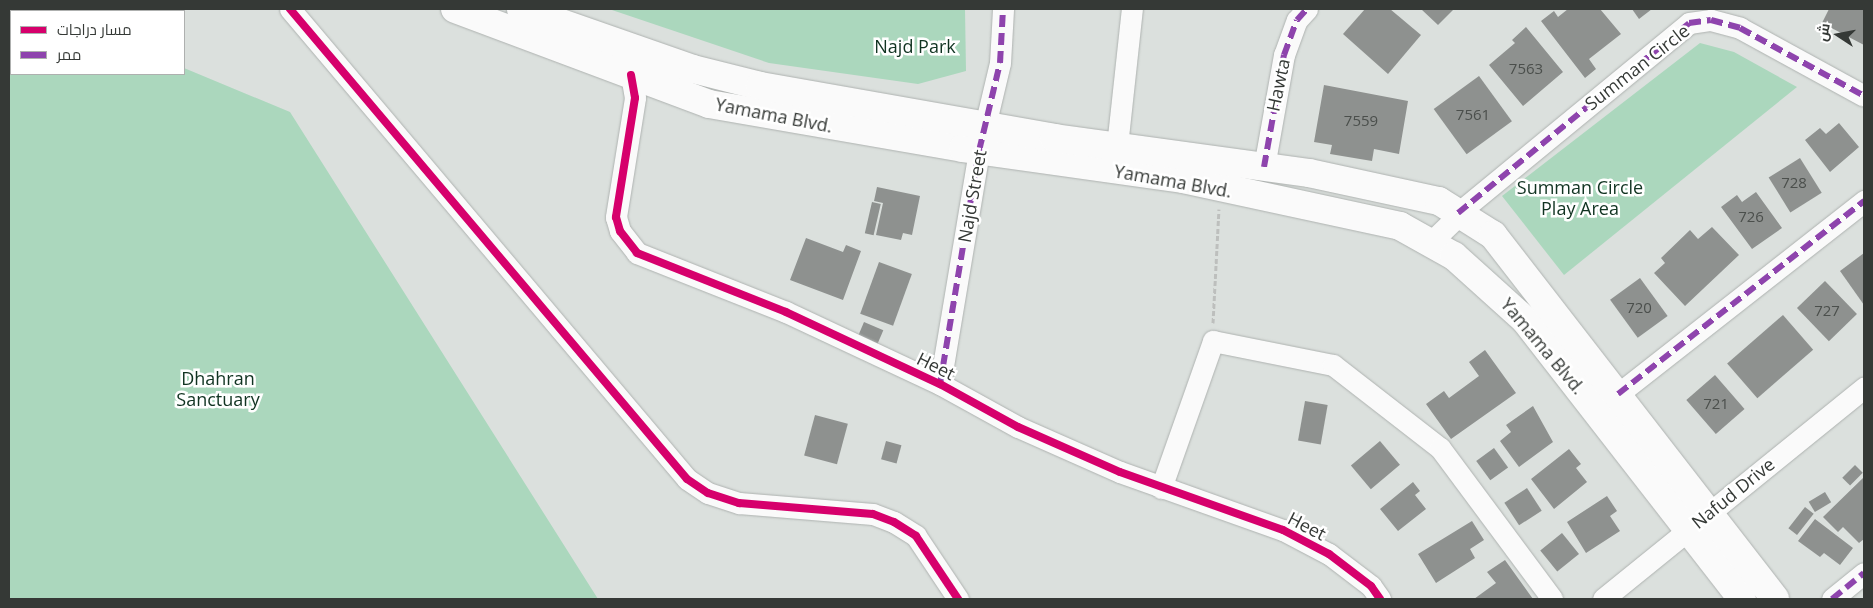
<!DOCTYPE html>
<html>
<head>
<meta charset="utf-8">
<style>
	body { margin:0 }
	#map { position:relative; width:1873px; height:608px; overflow:hidden; background:#dbe0dd; font-family:"Open Sans",Cairo,sans-serif }
	div>[style] { position:absolute }
	[style*='--x'] { left:calc(var(--x)*1px); top:calc(var(--y)*1px); width:calc(var(--w)*1px); rotate:calc(var(--a)*1deg) }
	.green>* { inset:0; background:#abd7bd }
	.building>* { inset:0; background:#8e918f; transform-origin:0 0 }
	.path>* { height:3px; margin-top:-1.5px; transform-origin:0; background:repeating-linear-gradient(90deg,#bdbfbd 0 5px,transparent 0 7.5px) }
	.roads { filter:drop-shadow(0 0 1px #aeb2b0) drop-shadow(0 0 1px #aeb2b0) }
	.minor>* { height:21px; margin:-10.5px; padding:0 10.5px; transform-origin:10.5px; border-radius:10.5px; background:#fafafa }
	.major>* { height:28px; margin:-14px; padding:0 14px; transform-origin:14px; border-radius:14px; background:#fafafa }
	.quiet>* { height:6px; margin-top:-3px; transform-origin:0; background:repeating-linear-gradient(90deg,#8e44ad 0 12px,transparent 0 18px) }
	.cycleway>* { height:8px; margin:-4px; padding:0 4px; transform-origin:4px; border-radius:4px; background:#d6006c }
	span { translate:-50% -50%; white-space:nowrap; text-align:center; line-height:1.15; -webkit-text-stroke:5px #fff; paint-order:stroke }
	.number-label { font-size:15px; color:#4b4f4c }
	.number-label span { -webkit-text-stroke-width:0 }
	.park-label { font-size:18px; color:#103321 }
	.street-label { font-size:18px; color:#353936 }
	.frame { position:absolute; inset:0; border:10px solid #353936; pointer-events:none }
	.legend { position:absolute; left:10px; top:10px; width:175px; height:65px; box-sizing:border-box; background:#fff; border:1px solid #aeb0af; margin:0; padding:6px 9px; list-style:none; font-size:15px; color:#353936 }
	.legend li { display:flex; align-items:center; gap:10px; height:25px }
	.legend b { width:25px; border:1px solid #aeb0af }
	.north { position:absolute; left:1813px; top:10px; width:50px; height:50px; -webkit-text-stroke:4px #fff; paint-order:stroke; rotate:281deg; font-size:14px; font-weight:700; line-height:20px; text-align:center; color:#353936 }
	.north::after { content:''; display:block; margin:auto; width:18px; height:22px; background:#353936; clip-path:polygon(50% 0,100% 100%,50% 72%,0 100%) }
</style>
</head>
<body>
<div id="map">
	<div class="green">
		<div style="clip-path:polygon(9px 9px,50px 11px,11px 11px,11px 74px,184px 74px,184px 68px,290px 112px,598px 599px,9px 599px)"></div>
		<div style="clip-path:polygon(609px 9px,965px 9px,966px 71px,918px 84px,769px 63px)"></div>
		<div style="clip-path:polygon(1700px 43px,1734px 52px,1797px 87px,1564px 275px,1502px 196px)"></div>
	</div>
	<div class="building">
		<div style="clip-path:polygon(1365px 9px,1390px 9px,1421px 35px,1388px 74px,1343px 34px)"></div>
		<div style="clip-path:polygon(1421px 9px,1454px 9px,1438px 25px)"></div>
		<div style="clip-path:polygon(1568px 9px,1600px 9px,1621px 34px,1589px 59px,1596px 69px,1585px 78px,1541px 21px,1554px 11px,1558px 17px)"></div>
		<div style="clip-path:polygon(1632px 9px,1652px 9px,1639px 19px)"></div>
		<div style="clip-path:polygon(1829px 9px,1864px 9px,1864px 45px,1822px 23px)"></div>
		<div style="clip-path:polygon(1526px 27px,1563px 72px,1523px 106px,1489px 65px,1515px 43px,1512px 40px)"></div>
		<div style="left:1479px;top:76px;width:56px;height:56px;rotate:54deg"></div>
		<div style="clip-path:polygon(1324px 85px,1408px 101px,1399px 154px,1374px 149px,1372px 161px,1330px 154px,1332px 145px,1314px 142px)"></div>
		<div style="clip-path:polygon(1839px 123px,1859px 147px,1830px 172px,1805px 140px,1820px 128px,1826px 134px)"></div>
		<div style="left:1800px;top:158px;width:41px;height:37px;rotate:58deg"></div>
		<div style="clip-path:polygon(877px 187px,920px 196px,912px 235px,903px 233px,901px 240px,876px 235px,883px 203px,874px 201px)"></div>
		<div style="clip-path:polygon(1756px 192px,1782px 228px,1752px 249px,1721px 207px,1737px 195px,1742px 202px)"></div>
		<div style="left:872px;top:202px;width:9px;height:32px;rotate:13deg"></div>
		<div style="clip-path:polygon(1712px 227px,1739px 255px,1685px 306px,1654px 273px,1665px 263px,1661px 258px,1690px 230px,1698px 239px)"></div>
		<div style="clip-path:polygon(806px 238px,843px 252px,846px 245px,861px 251px,843px 300px,790px 280px)"></div>
		<div style="clip-path:polygon(1864px 253px,1864px 305px,1840px 271px)"></div>
		<div style="left:879px;top:262px;width:35px;height:55px;rotate:20deg"></div>
		<div style="left:1640px;top:278px;width:47px;height:37px;rotate:54deg"></div>
		<div style="left:1825px;top:281px;width:46px;height:39px;rotate:46deg"></div>
		<div style="left:1783px;top:315px;width:46px;height:74px;rotate:49deg"></div>
		<div style="left:864px;top:322px;width:21px;height:17px;rotate:23deg"></div>
		<div style="clip-path:polygon(1485px 350px,1516px 393px,1451px 439px,1426px 404px,1444px 391px,1449px 398px,1479px 376px,1469px 362px)"></div>
		<div style="left:1715px;top:375px;width:45px;height:38px;rotate:49deg"></div>
		<div style="left:1305px;top:401px;width:23px;height:40px;rotate:10deg"></div>
		<div style="clip-path:polygon(1533px 406px,1553px 442px,1519px 467px,1500px 441px,1511px 432px,1506px 425px)"></div>
		<div style="left:815px;top:415px;width:34px;height:42px;rotate:15deg"></div>
		<div style="left:886px;top:441px;width:16px;height:19px;rotate:15deg"></div>
		<div style="left:1380px;top:441px;width:31px;height:38px;rotate:50deg"></div>
		<div style="left:1494px;top:448px;width:24px;height:22px;rotate:54deg"></div>
		<div style="clip-path:polygon(1569px 449px,1581px 464px,1576px 468px,1587px 482px,1554px 509px,1531px 479px)"></div>
		<div style="left:1855px;top:465px;width:11px;height:18px;rotate:45deg"></div>
		<div style="clip-path:polygon(1864px 477px,1864px 539px,1859px 543px,1843px 527px,1838px 532px,1823px 517px)"></div>
		<div style="clip-path:polygon(1413px 482px,1420px 491px,1415px 495px,1426px 509px,1398px 531px,1380px 509px)"></div>
		<div style="left:1527px;top:488px;width:27px;height:27px;rotate:57deg"></div>
		<div style="left:1825px;top:492px;width:12px;height:19px;rotate:59deg"></div>
		<div style="clip-path:polygon(1607px 496px,1617px 511px,1610px 516px,1620px 531px,1586px 553px,1567px 522px)"></div>
		<div style="left:1805px;top:507px;width:11px;height:27px;rotate:38deg"></div>
		<div style="clip-path:polygon(1815px 519px,1853px 548px,1840px 565px,1824px 553px,1820px 557px,1798px 541px)"></div>
		<div style="clip-path:polygon(1472px 521px,1484px 540px,1470px 549px,1475px 558px,1436px 583px,1418px 554px)"></div>
		<div style="left:1562px;top:533px;width:27px;height:28px;rotate:51deg"></div>
		<div style="clip-path:polygon(1505px 560px,1533px 599px,1474px 599px,1496px 583px,1487px 572px)"></div>
	</div>
	<div class="path">
		<div style="--x:1213;--y:323;--w:114;--a:-87"></div>
	</div>
	<div class="roads">
		<div class="minor">
			<div style="--x:290;--y:9;--w:615;--a:49.81"></div>
			<div style="--x:687;--y:479;--w:25;--a:34"></div>
			<div style="--x:708;--y:493;--w:33;--a:18"></div>
			<div style="--x:739;--y:503;--w:134;--a:4.7"></div>
			<div style="--x:873;--y:514;--w:22;--a:21"></div>
			<div style="--x:894;--y:522;--w:26;--a:32"></div>
			<div style="--x:916;--y:536;--w:76;--a:56.3"></div>
			<div style="--x:631;--y:75;--w:23;--a:80"></div>
			<div style="--x:635;--y:98;--w:121;--a:99.1"></div>
			<div style="--x:616;--y:217;--w:15;--a:74"></div>
			<div style="--x:620;--y:231;--w:28;--a:52"></div>
			<div style="--x:637;--y:253;--w:160;--a:21.6"></div>
			<div style="--x:786;--y:312;--w:170;--a:25.1"></div>
			<div style="--x:940;--y:384;--w:89;--a:28.9"></div>
			<div style="--x:1018;--y:427;--w:111;--a:23.8"></div>
			<div style="--x:1120;--y:472;--w:173;--a:19.6"></div>
			<div style="--x:1283;--y:530;--w:52;--a:27.6"></div>
			<div style="--x:1329;--y:554;--w:53;--a:37.3"></div>
			<div style="--x:1371;--y:586;--w:16;--a:55"></div>
			<div style="--x:1117;--y:146;--w:138;--a:-83.8"></div>
			<div style="--x:1264;--y:167;--w:114;--a:-79.9"></div>
			<div style="--x:1284;--y:55;--w:37;--a:-70"></div>
			<div style="--x:1297;--y:20;--w:15;--a:-48"></div>
			<div style="--x:1458;--y:213;--w:299;--a:-39.4"></div>
			<div style="--x:1689;--y:23;--w:22;--a:-8"></div>
			<div style="--x:1711;--y:20;--w:30;--a:15"></div>
			<div style="--x:1740;--y:28;--w:141;--a:28.7"></div>
			<div style="--x:1431;--y:242;--w:40;--a:-44"></div>
			<div style="--x:940;--y:384;--w:236;--a:-80.5"></div>
			<div style="--x:979;--y:151;--w:90;--a:-76.6"></div>
			<div style="--x:1000;--y:63;--w:54;--a:-86.8"></div>
			<div style="--x:1618;--y:394;--w:313;--a:-38.1"></div>
			<div style="--x:1161;--y:488;--w:156;--a:-70.5"></div>
			<div style="--x:1213;--y:341;--w:122;--a:11.3"></div>
			<div style="--x:1333;--y:365;--w:135;--a:37.8"></div>
			<div style="--x:1440;--y:448;--w:188;--a:53.4"></div>
			<div style="--x:1603;--y:599;--w:336;--a:-39"></div>
			<div style="--x:1832;--y:599;--w:41;--a:-39.1"></div>
		</div>
		<div class="major">
			<div style="--x:455;--y:9;--w:271;--a:20.5"></div>
			<div style="--x:709;--y:104;--w:258;--a:9.8"></div>
			<div style="--x:963;--y:148;--w:222;--a:8"></div>
			<div style="--x:1183;--y:179;--w:222;--a:12.2"></div>
			<div style="--x:1400;--y:226;--w:62;--a:29.1"></div>
			<div style="--x:1454;--y:256;--w:96;--a:42"></div>
			<div style="--x:1525;--y:320;--w:353;--a:52.1"></div>
			<div style="--x:521;--y:9;--w:182;--a:19.2"></div>
			<div style="--x:693;--y:69;--w:69;--a:14.2"></div>
			<div style="--x:760;--y:86;--w:299;--a:10"></div>
			<div style="--x:1054;--y:138;--w:257;--a:7.8"></div>
			<div style="--x:1309;--y:173;--w:133;--a:12.2"></div>
			<div style="--x:1439;--y:201;--w:64;--a:32.2"></div>
			<div style="--x:1493;--y:235;--w:460;--a:52.2"></div>
		</div>
	</div>
	<div class="quiet">
		<div style="--x:1264;--y:167;--w:114;--a:-79.9"></div>
		<div style="--x:1284;--y:55;--w:37;--a:-70"></div>
		<div style="--x:1297;--y:20;--w:15;--a:-48"></div>
		<div style="--x:1458;--y:213;--w:299;--a:-39.4"></div>
		<div style="--x:1689;--y:23;--w:22;--a:-8"></div>
		<div style="--x:1711;--y:20;--w:30;--a:15"></div>
		<div style="--x:1740;--y:28;--w:141;--a:28.7"></div>
		<div style="--x:940;--y:384;--w:236;--a:-80.5"></div>
		<div style="--x:979;--y:151;--w:90;--a:-76.6"></div>
		<div style="--x:1000;--y:63;--w:54;--a:-86.8"></div>
		<div style="--x:1618;--y:394;--w:313;--a:-38.1"></div>
		<div style="--x:1832;--y:599;--w:41;--a:-39.1"></div>
	</div>
	<div class="cycleway">
		<div style="--x:290;--y:9;--w:615;--a:49.81"></div>
		<div style="--x:687;--y:479;--w:25;--a:34"></div>
		<div style="--x:708;--y:493;--w:33;--a:18"></div>
		<div style="--x:739;--y:503;--w:134;--a:4.7"></div>
		<div style="--x:873;--y:514;--w:22;--a:21"></div>
		<div style="--x:894;--y:522;--w:26;--a:32"></div>
		<div style="--x:916;--y:536;--w:76;--a:56.3"></div>
		<div style="--x:631;--y:75;--w:23;--a:80"></div>
		<div style="--x:635;--y:98;--w:121;--a:99.1"></div>
		<div style="--x:616;--y:217;--w:15;--a:74"></div>
		<div style="--x:620;--y:231;--w:28;--a:52"></div>
		<div style="--x:637;--y:253;--w:160;--a:21.6"></div>
		<div style="--x:786;--y:312;--w:170;--a:25.1"></div>
		<div style="--x:940;--y:384;--w:89;--a:28.9"></div>
		<div style="--x:1018;--y:427;--w:111;--a:23.8"></div>
		<div style="--x:1120;--y:472;--w:173;--a:19.6"></div>
		<div style="--x:1283;--y:530;--w:52;--a:27.6"></div>
		<div style="--x:1329;--y:554;--w:53;--a:37.3"></div>
		<div style="--x:1371;--y:586;--w:16;--a:55"></div>
	</div>
	<div class="number-label">
		<span style="left:1526px;top:69px">7563</span>
		<span style="left:1473px;top:115px">7561</span>
		<span style="left:1361px;top:121px">7559</span>
		<span style="left:1794px;top:183px">728</span>
		<span style="left:1751px;top:217px">726</span>
		<span style="left:1639px;top:308px">720</span>
		<span style="left:1827px;top:311px">727</span>
		<span style="left:1716px;top:404px">721</span>
	</div>
	<div class="park-label">
		<span style="left:915px;top:46px">Najd Park</span>
		<span style="left:1580px;top:198px">Summan Circle<br>Play Area</span>
		<span style="left:218px;top:389px">Dhahran<br>Sanctuary</span>
	</div>
	<div class="street-label">
		<span style="left:1637px;top:67px;rotate:-38deg">Summan Circle</span>
		<span style="left:1278px;top:85px;rotate:-78deg">Hawta</span>
		<span style="left:774px;top:115px;rotate:11deg">Yamama Blvd.</span>
		<span style="left:1173px;top:181px;rotate:10deg">Yamama Blvd.</span>
		<span style="left:972px;top:196px;rotate:-80deg">Najd Street</span>
		<span style="left:1543px;top:346px;rotate:50deg">Yamama Blvd.</span>
		<span style="left:936px;top:366px;rotate:26deg">Heet</span>
		<span style="left:1733px;top:493px;rotate:-39deg">Nafud Drive</span>
		<span style="left:1307px;top:526px;rotate:27deg">Heet</span>
	</div>
	<div class="frame"></div>
	<ul class="legend">
	<li><b style="height:6px;background:#d6006c"></b>مسار دراجات</li>
	<li><b style="height:6px;background:#8e44ad"></b>ممر</li>
	</ul>
	<div class="north">ش</div>
</div>
</body>
</html>
